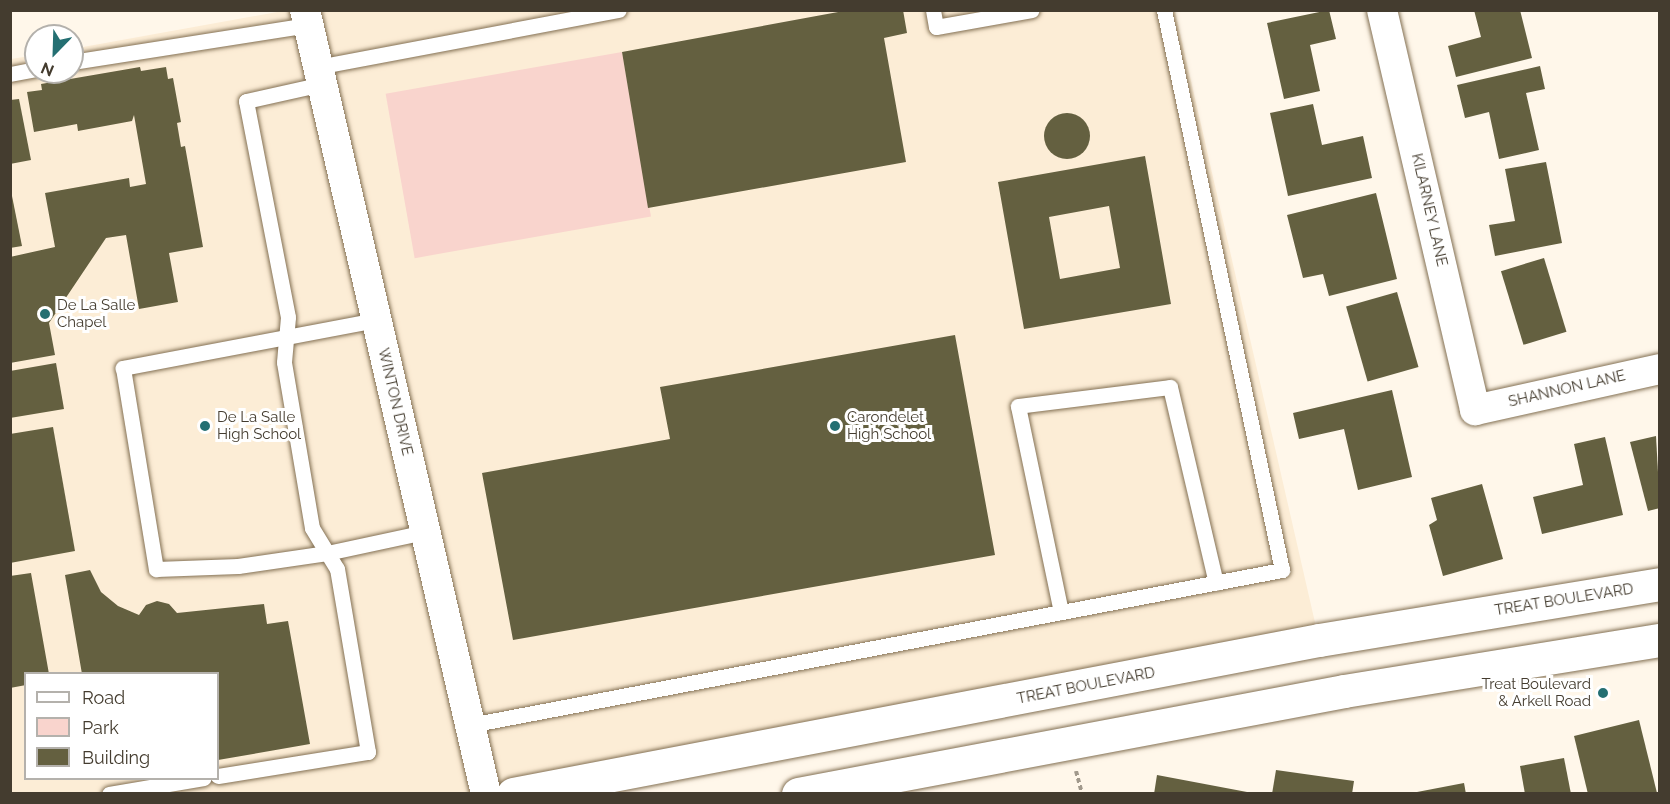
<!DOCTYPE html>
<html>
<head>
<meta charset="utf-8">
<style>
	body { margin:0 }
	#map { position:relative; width:1670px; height:804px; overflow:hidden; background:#fff7ea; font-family:Raleway,sans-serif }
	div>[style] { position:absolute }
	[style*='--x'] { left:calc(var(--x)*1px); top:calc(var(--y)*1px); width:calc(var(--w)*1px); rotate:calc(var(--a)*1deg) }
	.built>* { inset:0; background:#fcedd6 }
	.green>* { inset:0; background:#f9d4cd; transform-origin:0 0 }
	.building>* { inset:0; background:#646040; transform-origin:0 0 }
	.round { border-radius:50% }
	.path>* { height:4px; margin-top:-2px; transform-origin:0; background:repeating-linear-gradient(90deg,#a1998c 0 4.5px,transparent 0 7.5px) }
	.roads { filter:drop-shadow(0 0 2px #837053) drop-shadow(0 0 2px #837053) }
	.lane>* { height:15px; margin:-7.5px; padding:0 7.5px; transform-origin:7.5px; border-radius:7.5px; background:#fff }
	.street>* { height:30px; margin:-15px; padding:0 15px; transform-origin:15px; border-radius:15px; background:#fff }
	.secondary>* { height:33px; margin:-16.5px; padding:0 16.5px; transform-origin:16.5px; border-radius:16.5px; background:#fff }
	.dots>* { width:16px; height:16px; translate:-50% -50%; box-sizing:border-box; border:3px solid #fff; border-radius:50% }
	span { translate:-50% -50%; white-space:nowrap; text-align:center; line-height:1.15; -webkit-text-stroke:6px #fff; paint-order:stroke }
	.street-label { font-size:15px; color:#443c2f }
	.poi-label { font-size:15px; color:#443c2f }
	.left { translate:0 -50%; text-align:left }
	.right { translate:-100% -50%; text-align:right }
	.frame { position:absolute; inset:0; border:12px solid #443c2f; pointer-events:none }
	.legend { position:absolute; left:24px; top:672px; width:195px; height:108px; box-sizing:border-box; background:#fff; border:2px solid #b4b1ac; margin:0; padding:8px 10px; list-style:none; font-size:18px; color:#443c2f }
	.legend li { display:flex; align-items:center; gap:12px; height:30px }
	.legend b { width:30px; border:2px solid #b4b1ac }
	.north { position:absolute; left:24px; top:24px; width:60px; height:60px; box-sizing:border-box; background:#fff; border:2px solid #b4b1ac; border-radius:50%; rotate:203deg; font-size:16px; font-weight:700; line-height:24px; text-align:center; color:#443c2f }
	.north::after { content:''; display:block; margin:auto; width:21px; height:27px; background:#246f72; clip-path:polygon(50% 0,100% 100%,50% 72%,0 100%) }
</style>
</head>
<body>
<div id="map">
	<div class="built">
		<div style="clip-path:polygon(evenodd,288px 10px,1175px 11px,1319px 640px,513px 793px,11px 794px,11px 59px,36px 55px,36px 72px,72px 72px,72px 49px,288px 10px,26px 674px,218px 674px,218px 778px,26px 778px,26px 674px)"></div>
	</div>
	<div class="green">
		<div style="left:622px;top:52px;width:167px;height:240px;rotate:80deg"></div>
	</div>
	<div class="building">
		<div style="clip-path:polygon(849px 10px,903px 10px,907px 33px,884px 38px,906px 162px,648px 208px,622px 52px)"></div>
		<div style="clip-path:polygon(1329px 10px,1336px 39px,1310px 45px,1320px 91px,1284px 99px,1267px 23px)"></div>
		<div style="clip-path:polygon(1474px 10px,1520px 10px,1532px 58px,1456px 77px,1448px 46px,1481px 37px)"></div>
		<div style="clip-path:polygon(1540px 66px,1545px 89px,1526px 93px,1539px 150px,1499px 159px,1489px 112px,1465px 118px,1457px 85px)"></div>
		<div style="clip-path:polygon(140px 67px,141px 71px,166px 67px,168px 79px,173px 78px,181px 122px,177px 123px,181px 147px,185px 146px,203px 247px,169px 253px,178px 302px,139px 309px,126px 235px,106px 238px,49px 323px,55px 355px,10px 363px,10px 257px,55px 247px,45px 193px,129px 178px,130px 187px,146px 184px,134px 115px,132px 121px,78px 131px,77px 124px,34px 132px,27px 92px,42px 90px,41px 84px)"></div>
		<div style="clip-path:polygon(19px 99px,31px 160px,10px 164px,10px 100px)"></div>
		<div style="clip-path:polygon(1313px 104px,1322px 145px,1363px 136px,1372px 178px,1288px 196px,1270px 113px)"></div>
		<div class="round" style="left:1044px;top:113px;width:46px;height:46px"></div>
		<div style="clip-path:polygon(evenodd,1145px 156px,1171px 304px,1024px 329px,998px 182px,1145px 156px,1109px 206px,1120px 268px,1060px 279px,1049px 217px,1109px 206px)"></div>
		<div style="clip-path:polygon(1546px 162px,1562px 243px,1495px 256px,1489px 225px,1515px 221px,1505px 169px)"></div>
		<div style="clip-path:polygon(10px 186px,22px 246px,10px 248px)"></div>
		<div style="clip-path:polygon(1376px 193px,1397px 279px,1329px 296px,1323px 274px,1303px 278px,1287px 215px)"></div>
		<div style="left:1544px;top:258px;width:77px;height:45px;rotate:73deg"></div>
		<div style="left:1397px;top:292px;width:78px;height:53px;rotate:74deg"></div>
		<div style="clip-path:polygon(955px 335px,995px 555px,513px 640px,482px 473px,670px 439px,660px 387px)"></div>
		<div style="clip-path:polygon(56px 363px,64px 409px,10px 418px,10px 371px)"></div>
		<div style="clip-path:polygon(1392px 390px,1412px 477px,1358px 490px,1344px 429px,1299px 439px,1293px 413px)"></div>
		<div style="clip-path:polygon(53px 427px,75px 551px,10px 563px,10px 434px)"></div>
		<div style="clip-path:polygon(1656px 436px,1660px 508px,1648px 511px,1630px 442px)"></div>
		<div style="clip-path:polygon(1605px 437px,1623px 515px,1542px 534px,1533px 497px,1583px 485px,1574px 444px)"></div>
		<div style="clip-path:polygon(1482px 484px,1503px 559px,1443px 576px,1429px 525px,1437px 520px,1431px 498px)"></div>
		<div style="clip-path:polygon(90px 570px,101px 592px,118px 606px,139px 615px,146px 605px,157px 601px,169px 604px,177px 613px,264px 604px,267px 624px,288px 621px,310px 744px,218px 760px,218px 674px,82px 674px,65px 575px)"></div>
		<div style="clip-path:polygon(31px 573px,49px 674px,26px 674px,26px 685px,10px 688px,10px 576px)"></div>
		<div style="clip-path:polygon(1639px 720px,1657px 793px,1588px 794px,1574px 736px)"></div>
		<div style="clip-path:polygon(1564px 758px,1571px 794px,1525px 794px,1520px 766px)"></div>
		<div style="clip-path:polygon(1276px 770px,1354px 781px,1352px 794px,1272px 794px)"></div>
		<div style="clip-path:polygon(1157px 775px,1247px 792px,1246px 794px,1154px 794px)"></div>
		<div style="clip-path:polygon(1464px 783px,1466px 794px,1417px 794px,1417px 792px)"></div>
	</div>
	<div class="path">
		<div style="--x:1076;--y:771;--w:24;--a:75"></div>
	</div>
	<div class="roads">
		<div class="lane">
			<div style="--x:933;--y:10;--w:17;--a:80"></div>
			<div style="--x:936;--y:27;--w:97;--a:-10"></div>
			<div style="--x:72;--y:62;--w:239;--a:-8.9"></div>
			<div style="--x:317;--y:67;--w:307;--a:-10.7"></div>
			<div style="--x:10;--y:74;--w:26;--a:-11"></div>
			<div style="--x:376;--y:320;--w:258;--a:169.3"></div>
			<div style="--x:123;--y:368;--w:204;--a:80.7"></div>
			<div style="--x:156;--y:569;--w:82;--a:-2.1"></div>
			<div style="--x:238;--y:566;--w:90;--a:-8.3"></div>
			<div style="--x:327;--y:553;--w:100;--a:-12.1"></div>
			<div style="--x:1061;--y:612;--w:210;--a:-101.8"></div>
			<div style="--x:1018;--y:406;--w:153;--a:-7.1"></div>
			<div style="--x:1170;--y:387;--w:201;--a:76.8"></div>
			<div style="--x:470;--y:725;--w:827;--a:-10.81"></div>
			<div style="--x:1282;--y:570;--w:572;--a:-101.9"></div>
			<div style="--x:218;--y:776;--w:152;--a:-9.1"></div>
			<div style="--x:368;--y:752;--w:186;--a:-99.6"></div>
			<div style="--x:337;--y:569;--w:48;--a:-121.4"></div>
			<div style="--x:312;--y:528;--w:168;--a:-99.6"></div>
			<div style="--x:284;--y:362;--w:45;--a:-84.9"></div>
			<div style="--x:288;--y:317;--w:220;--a:-101"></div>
			<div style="--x:246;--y:101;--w:78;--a:-12.6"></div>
			<div style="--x:109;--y:794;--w:96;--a:-9.6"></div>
		</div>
		<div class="street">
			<div style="--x:305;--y:10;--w:805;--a:77"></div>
			<div style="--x:1382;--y:10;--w:411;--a:76.9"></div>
			<div style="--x:1475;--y:410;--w:189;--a:-12.5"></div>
		</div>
		<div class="secondary">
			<div style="--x:513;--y:794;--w:821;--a:-10.82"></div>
			<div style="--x:1319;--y:640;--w:346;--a:-9.3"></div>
			<div style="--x:798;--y:794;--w:556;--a:-10.68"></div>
			<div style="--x:1344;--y:691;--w:320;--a:-9.2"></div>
		</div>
	</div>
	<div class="dots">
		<div style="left:45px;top:314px;background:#246f72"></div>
		<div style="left:205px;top:426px;background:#246f72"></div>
		<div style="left:835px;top:426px;background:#246f72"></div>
		<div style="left:1603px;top:693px;background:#246f72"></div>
	</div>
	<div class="street-label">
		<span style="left:1429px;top:210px;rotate:77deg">KILARNEY LANE</span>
		<span style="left:1567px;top:389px;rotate:-13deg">SHANNON LANE</span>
		<span style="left:395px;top:402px;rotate:77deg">WINTON DRIVE</span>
		<span style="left:1564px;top:600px;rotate:-9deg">TREAT BOULEVARD</span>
		<span style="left:1086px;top:686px;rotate:-11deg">TREAT BOULEVARD</span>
	</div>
	<div class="poi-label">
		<span class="left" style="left:57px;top:314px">De La Salle<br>Chapel</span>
		<span class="left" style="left:217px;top:426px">De La Salle<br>High School</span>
		<span class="left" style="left:847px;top:426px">Carondelet<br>High School</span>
		<span class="right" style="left:1591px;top:693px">Treat Boulevard<br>&amp; Arkell Road</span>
	</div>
	<div class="frame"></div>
	<ul class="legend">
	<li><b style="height:8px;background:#fff"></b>Road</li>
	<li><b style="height:16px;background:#f9d4cd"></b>Park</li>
	<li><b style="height:16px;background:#646040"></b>Building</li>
	</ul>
	<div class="north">N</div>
</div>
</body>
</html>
